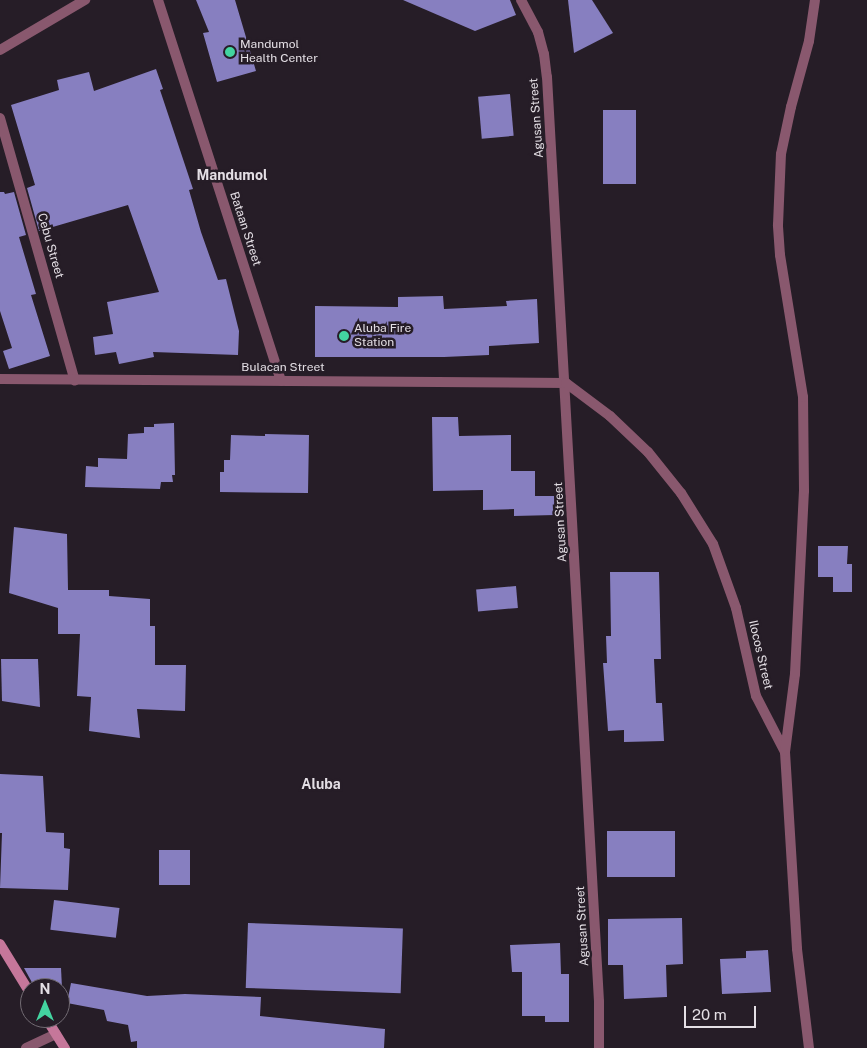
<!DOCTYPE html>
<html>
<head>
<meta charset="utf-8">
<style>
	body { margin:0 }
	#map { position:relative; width:867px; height:1048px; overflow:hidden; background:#261d27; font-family:"Public Sans",sans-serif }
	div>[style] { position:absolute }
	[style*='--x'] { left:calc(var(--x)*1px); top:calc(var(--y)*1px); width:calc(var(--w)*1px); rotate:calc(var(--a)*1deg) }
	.building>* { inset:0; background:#877fc0; transform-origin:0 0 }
	.street>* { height:10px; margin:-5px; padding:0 5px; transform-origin:5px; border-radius:5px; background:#89586e }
	.secondary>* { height:10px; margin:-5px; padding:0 5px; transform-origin:5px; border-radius:5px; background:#c5779a }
	.dots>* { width:14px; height:14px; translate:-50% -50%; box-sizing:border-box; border:2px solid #261d27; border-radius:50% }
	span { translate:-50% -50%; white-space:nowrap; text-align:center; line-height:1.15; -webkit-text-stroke:5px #261d27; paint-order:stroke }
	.poi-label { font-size:12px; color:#e4dfe5 }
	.left { translate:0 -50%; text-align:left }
	.street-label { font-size:12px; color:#e4dfe5 }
	.neighbourhood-label { font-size:14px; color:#e4dfe5; font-weight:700 }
	.north { position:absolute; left:20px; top:978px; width:50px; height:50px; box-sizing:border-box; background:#261d27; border:1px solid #726b73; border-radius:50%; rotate:0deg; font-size:14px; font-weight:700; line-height:20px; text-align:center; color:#e4dfe5 }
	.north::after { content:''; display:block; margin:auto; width:18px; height:22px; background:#43d4a0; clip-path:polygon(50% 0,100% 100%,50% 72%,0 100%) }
	.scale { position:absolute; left:684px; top:1006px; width:72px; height:22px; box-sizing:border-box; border:2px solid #e4dfe5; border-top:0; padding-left:6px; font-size:15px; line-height:18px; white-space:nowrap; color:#e4dfe5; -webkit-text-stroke:4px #261d27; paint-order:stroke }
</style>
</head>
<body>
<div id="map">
	<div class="building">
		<div style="clip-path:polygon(196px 0,235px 0,256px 71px,217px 82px,203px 33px,209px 32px)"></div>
		<div style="clip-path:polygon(403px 0,510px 0,516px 15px,475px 31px)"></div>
		<div style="clip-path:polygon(568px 0,592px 0,613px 33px,574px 53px)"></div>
		<div style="clip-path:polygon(156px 69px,163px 89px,160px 90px,193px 189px,189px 190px,201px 232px,218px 280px,226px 279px,239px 331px,238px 355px,153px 352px,154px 357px,119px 364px,116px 352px,95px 355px,93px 337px,113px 334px,107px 302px,159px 292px,128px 205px,39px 231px,27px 188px,35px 185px,11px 105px,59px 90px,57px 80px,89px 72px,94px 91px)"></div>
		<div style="left:510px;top:94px;width:42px;height:32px;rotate:85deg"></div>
		<div style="left:603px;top:110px;width:33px;height:74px"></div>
		<div style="clip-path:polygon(0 192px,4px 192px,5px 194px,14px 192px,26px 235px,19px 237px,36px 294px,31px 295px,50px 356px,9px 369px,3px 351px,12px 348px,0 311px)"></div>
		<div style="clip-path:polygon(443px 296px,444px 309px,507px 306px,506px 301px,537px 299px,539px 343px,489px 346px,489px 355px,444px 357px,315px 357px,315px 306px,398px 307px,398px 297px)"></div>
		<div style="clip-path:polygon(432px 417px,458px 417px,459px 436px,511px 435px,511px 471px,535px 471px,535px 496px,554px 496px,555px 515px,514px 516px,514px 509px,483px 510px,483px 490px,433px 491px)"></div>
		<div style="clip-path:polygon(174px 423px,175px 475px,172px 475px,173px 482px,161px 482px,160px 489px,85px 487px,86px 466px,98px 467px,98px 458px,127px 459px,128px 434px,144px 433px,144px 427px,154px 427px,154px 424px)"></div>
		<div style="clip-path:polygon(265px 434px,309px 435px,308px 493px,220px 492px,220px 472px,224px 472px,224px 460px,230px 460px,231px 435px,265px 436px)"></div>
		<div style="clip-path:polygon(14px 527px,67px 534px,68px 590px,109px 590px,109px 596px,150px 599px,150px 626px,155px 626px,155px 665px,186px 665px,185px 711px,137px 709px,140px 738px,89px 731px,91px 697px,77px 696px,80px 634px,58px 634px,58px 608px,9px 593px)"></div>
		<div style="clip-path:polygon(818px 546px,848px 546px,847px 564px,852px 564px,852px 592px,833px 592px,833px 577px,818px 577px)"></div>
		<div style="clip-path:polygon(610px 572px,659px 572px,661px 659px,654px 659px,656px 703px,662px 703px,664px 741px,624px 742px,624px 730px,608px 731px,603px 663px,607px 663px,606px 636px,611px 636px)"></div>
		<div style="left:516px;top:586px;width:22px;height:40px;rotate:85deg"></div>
		<div style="clip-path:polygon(1px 659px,38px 659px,40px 707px,2px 701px)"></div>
		<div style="clip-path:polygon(0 774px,43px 776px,46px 832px,64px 833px,64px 848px,70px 849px,68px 890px,0 888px,2px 833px,0 833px)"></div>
		<div style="left:607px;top:831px;width:68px;height:46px"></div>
		<div style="left:159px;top:850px;width:31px;height:35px"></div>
		<div style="left:54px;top:900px;width:66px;height:30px;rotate:7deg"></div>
		<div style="clip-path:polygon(682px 918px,683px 964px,666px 965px,667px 997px,624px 999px,623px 965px,608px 965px,608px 919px)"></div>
		<div style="left:248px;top:923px;width:155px;height:65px;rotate:2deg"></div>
		<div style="clip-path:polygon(560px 943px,561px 974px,569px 974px,569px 1022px,545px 1022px,545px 1016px,522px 1016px,522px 972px,512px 972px,510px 945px)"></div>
		<div style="clip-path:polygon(768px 950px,771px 992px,722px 994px,720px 959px,746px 958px,746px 951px)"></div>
		<div style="clip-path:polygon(24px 968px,61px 968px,62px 988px,35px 988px)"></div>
		<div style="clip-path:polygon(71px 983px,147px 996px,185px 994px,261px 997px,260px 1016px,385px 1029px,384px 1048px,137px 1048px,137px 1041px,131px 1042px,128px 1025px,107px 1021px,104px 1010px,67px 1003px)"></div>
	</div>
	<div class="street">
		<div style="--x:158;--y:0;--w:400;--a:72.1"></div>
		<div style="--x:521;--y:0;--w:36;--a:62"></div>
		<div style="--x:538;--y:32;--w:23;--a:75"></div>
		<div style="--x:544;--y:54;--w:23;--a:83"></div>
		<div style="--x:547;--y:77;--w:926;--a:86.78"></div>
		<div style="--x:599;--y:1002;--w:46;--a:90"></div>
		<div style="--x:0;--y:50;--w:99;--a:-30.5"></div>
		<div style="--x:0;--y:118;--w:273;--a:74.1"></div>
		<div style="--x:0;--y:379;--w:566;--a:0.4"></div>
		<div style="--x:566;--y:383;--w:55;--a:36.9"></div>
		<div style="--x:610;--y:416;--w:52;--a:43.5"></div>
		<div style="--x:648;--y:452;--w:53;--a:51.2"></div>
		<div style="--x:681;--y:493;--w:60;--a:57.9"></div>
		<div style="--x:713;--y:544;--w:68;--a:70.2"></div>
		<div style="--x:736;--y:608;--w:90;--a:77.2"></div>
		<div style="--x:756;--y:696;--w:63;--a:62.6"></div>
		<div style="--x:785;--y:752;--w:197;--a:86.5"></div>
		<div style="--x:797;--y:949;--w:100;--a:83.1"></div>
		<div style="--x:785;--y:752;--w:79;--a:-82.7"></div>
		<div style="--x:795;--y:674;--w:183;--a:-87.2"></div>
		<div style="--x:804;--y:491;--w:94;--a:-90.6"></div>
		<div style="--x:803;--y:397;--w:144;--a:-99.2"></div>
		<div style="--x:780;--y:255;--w:30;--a:-94"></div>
		<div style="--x:778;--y:225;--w:71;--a:-87.6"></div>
		<div style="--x:781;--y:154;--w:48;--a:-78"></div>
		<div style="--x:791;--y:107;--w:68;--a:-74.7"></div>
		<div style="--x:809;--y:41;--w:41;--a:-81.7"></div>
		<div style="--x:26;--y:1048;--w:33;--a:-25"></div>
	</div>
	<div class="secondary">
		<div style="--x:0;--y:944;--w:57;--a:58.5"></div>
		<div style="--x:46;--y:1018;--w:36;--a:58"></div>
	</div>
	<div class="dots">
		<div style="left:230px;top:52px;background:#43d4a0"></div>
		<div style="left:344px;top:336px;background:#43d4a0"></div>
	</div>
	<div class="poi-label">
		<span class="left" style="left:240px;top:52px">Mandumol<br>Health Center</span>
		<span class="left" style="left:354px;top:336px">Aluba Fire<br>Station</span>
	</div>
	<div class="street-label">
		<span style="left:537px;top:118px;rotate:-94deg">Agusan Street</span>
		<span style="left:245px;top:229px;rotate:72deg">Bataan Street</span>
		<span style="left:50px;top:246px;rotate:74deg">Cebu Street</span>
		<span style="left:283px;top:368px">Bulacan Street</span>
		<span style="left:561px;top:522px;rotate:-93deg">Agusan Street</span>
		<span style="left:760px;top:655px;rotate:77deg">Ilocos Street</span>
		<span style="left:583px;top:926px;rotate:-93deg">Agusan Street</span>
	</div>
	<div class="neighbourhood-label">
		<span style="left:232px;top:175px">Mandumol</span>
		<span style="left:321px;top:784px">Aluba</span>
	</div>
	<div class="north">N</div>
	<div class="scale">20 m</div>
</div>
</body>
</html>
